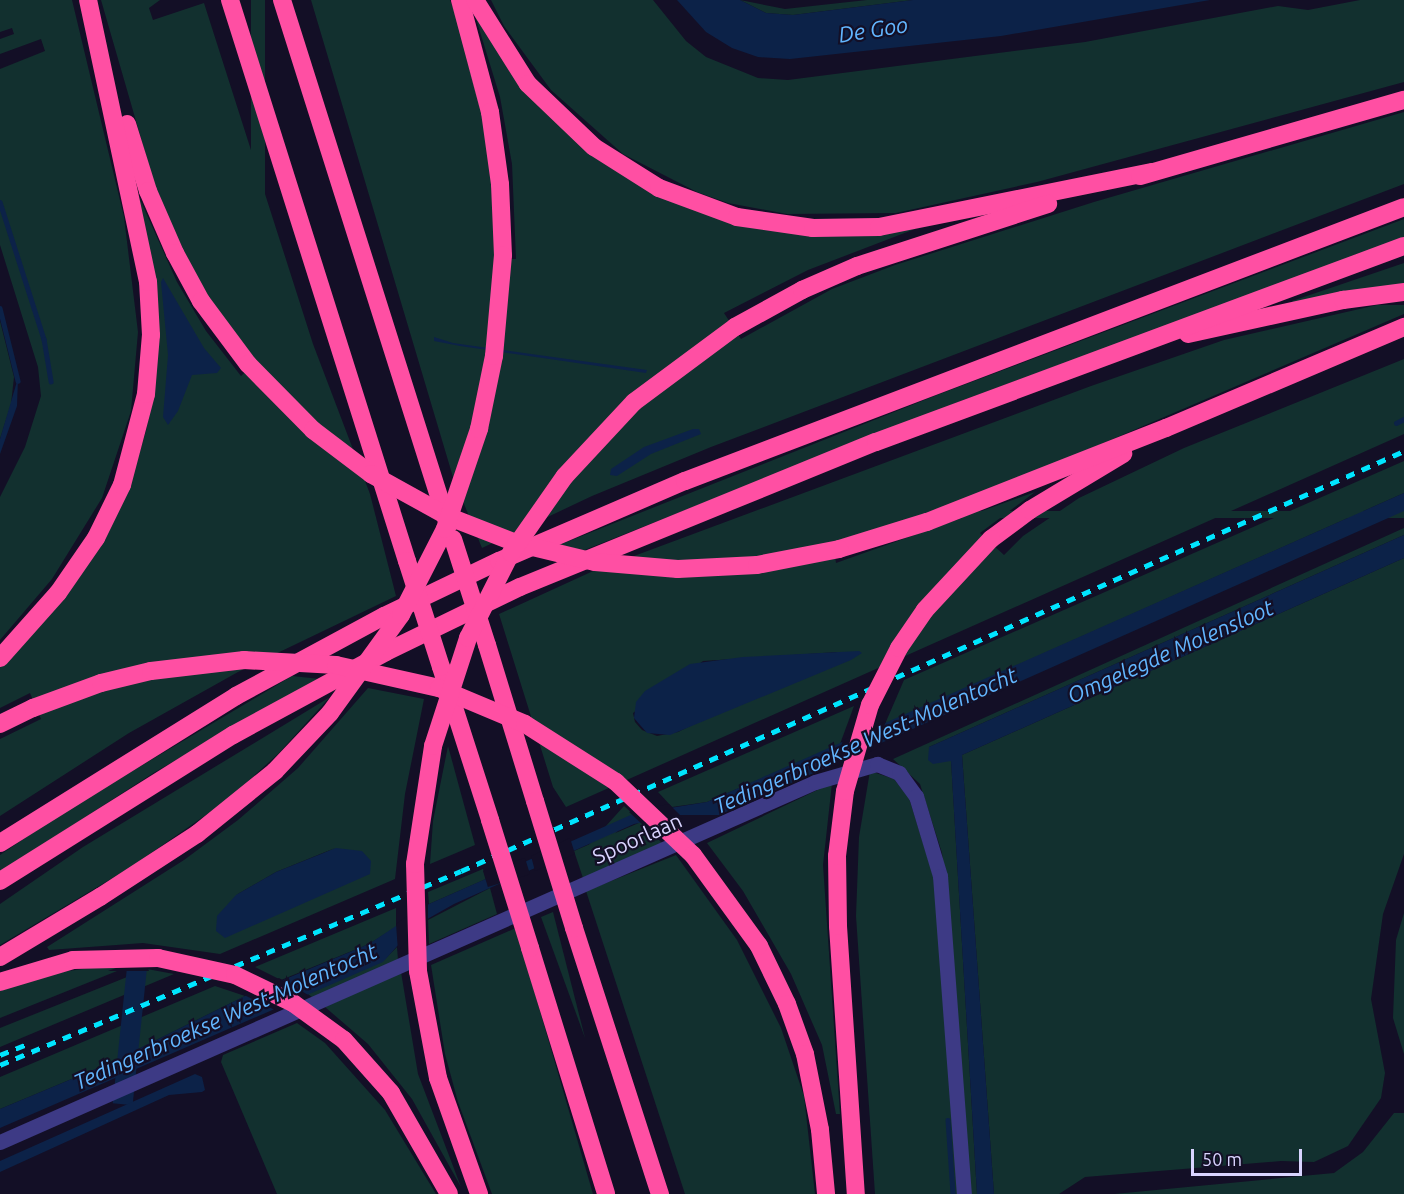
<!DOCTYPE html>
<html>
<head>
<meta charset="utf-8">
<style>
	body { margin:0 }
	#map { position:relative; width:1404px; height:1194px; overflow:hidden; background:#130f26; font-family:Ubuntu,sans-serif }
	div>[style] { position:absolute }
	[style*='--x'] { left:calc(var(--x)*1px); top:calc(var(--y)*1px); width:calc(var(--w)*1px); rotate:calc(var(--a)*1deg) }
	.green>* { inset:0; background:#12302f; transform-origin:0 0 }
	.water>* { inset:0; background:#0c2248; transform-origin:0 0 }
	.pier>* { inset:0; background:#130f26; transform-origin:0 0 }
	.stream>* { height:4.5px; margin:-2.25px; padding:0 2.25px; transform-origin:2.25px; border-radius:2.25px; background:#0c2248 }
	.minor>* { height:15px; margin:-7.5px; padding:0 7.5px; transform-origin:7.5px; border-radius:7.5px; background:#3d3a85 }
	.highway>* { height:18px; margin:-9px; padding:0 9px; transform-origin:9px; border-radius:9px; background:#ff4fa3 }
	.rail>* { height:4.5px; margin-top:-2.25px; transform-origin:0; background:repeating-linear-gradient(90deg,#00e5ff 0 9px,transparent 0 17px) }
	.highway-bridge>* { height:18px; margin:-9px; padding:0 9px; transform-origin:9px; border-radius:9px; background:#ff4fa3 }
	span { translate:-50% -50%; white-space:nowrap; text-align:center; line-height:1.15; -webkit-text-stroke:4.5px #130f26; paint-order:stroke }
	.street-label { font-size:21px; color:#d9d4ff }
	.water-label { font-size:22px; color:#62b6ff; font-style:italic }
	.scale { position:absolute; left:1191px; top:1149px; width:111px; height:27px; box-sizing:border-box; border:3px solid #d9d4ff; border-top:0; padding-left:8px; font-size:18px; line-height:21px; white-space:nowrap; color:#d9d4ff; -webkit-text-stroke:4px #130f26; paint-order:stroke }
</style>
</head>
<body>
<div id="map">
	<div class="green">
		<div style="clip-path:polygon(0 0,72px 0,124px 217px,138px 332px,131px 411px,102px 498px,52px 579px,0 640px,0 497px,25px 447px,41px 396px,38px 367px,0 245px,0 69px,45px 51px,41px 39px,0 54px,0 39px,14px 34px,12px 28px,0 32px)"></div>
		<div style="clip-path:polygon(101px 0,160px 0,149px 8px,153px 20px,204px 3px,313px 344px,370px 494px,396px 596px,238px 672px,129px 733px,0 816px,0 739px,41px 719px,30px 693px,0 708px,0 667px,39px 626px,132px 478px,146px 431px,155px 384px,139px 197px,177px 282px,206px 331px,241px 376px,256px 362px,208px 298px,160px 204px)"></div>
		<div style="left:251px;top:0;width:14px;height:509px"></div>
		<div style="clip-path:polygon(311px 0,450px 0,461px 29px,490px 148px,496px 259px,516px 259px,512px 164px,500px 97px,473px 9px,532px 97px,714px 217px,915px 229px,808px 270px,724px 313px,741px 339px,832px 289px,895px 265px,1094px 202px,1404px 112px,1404px 184px,711px 447px,592px 496px,482px 548px,453px 477px)"></div>
		<div style="clip-path:polygon(491px 0,653px 0,686px 41px,706px 57px,758px 78px,788px 80px,1085px 42px,1278px 6px,1308px 10px,1360px 0,1404px 0,1404px 82px,1037px 182px,896px 213px,787px 214px,728px 203px,697px 192px,623px 154px,551px 90px,504px 26px)"></div>
		<div style="clip-path:polygon(740px 0,785px 9px,867px 0,913px 0,793px 15px,766px 13px)"></div>
		<div style="clip-path:polygon(1404px 219px,1404px 239px,966px 399px,582px 551px,559px 545px,937px 395px)"></div>
		<div style="clip-path:polygon(1404px 263px,1404px 291px,1296px 306px,1292px 301px)"></div>
		<div style="clip-path:polygon(evenodd,1377px 305px,1404px 305px,1404px 314px,1043px 469px,926px 514px,833px 542px,836px 563px,1035px 492px,980px 533px,1004px 555px,1023px 536px,1079px 498px,1184px 448px,1404px 359px,1404px 434px,566px 807px,553px 787px,499px 614px,591px 572px,1091px 386px,1224px 340px,1377px 305px,838px 652px,678px 732px,657px 736px,642px 730px,635px 722px,633px 713px,703px 661px,838px 652px)"></div>
		<div style="clip-path:polygon(0 321px,14px 377px,11px 404px,0 439px)"></div>
		<div style="clip-path:polygon(1404px 461px,1404px 493px,885px 724px,904px 680px)"></div>
		<div style="left:1404px;top:511px;width:7px;height:576px;rotate:90deg"></div>
		<div style="clip-path:polygon(1404px 528px,1404px 535px,929px 747px,951px 760px,977px 1194px,969px 1194px,950px 919px,942px 853px,920px 784px,893px 759px)"></div>
		<div style="clip-path:polygon(1404px 558px,1404px 854px,1383px 914px,1371px 999px,1385px 1073px,1381px 1098px,1348px 1146px,1314px 1162px,1281px 1161px,1085px 1177px,1059px 1194px,994px 1194px,962px 755px)"></div>
		<div style="clip-path:polygon(292px 676px,320px 679px,155px 772px,0 872px,0 855px,62px 813px)"></div>
		<div style="clip-path:polygon(evenodd,368px 688px,424px 699px,405px 794px,395px 879px,220px 954px,143px 943px,49px 950px,47px 947px,184px 860px,238px 820px,298px 768px,368px 688px,335px 848px,236px 895px,276px 872px,335px 848px)"></div>
		<div style="clip-path:polygon(330px 697px,278px 754px,226px 801px,131px 867px,0 945px,0 904px,83px 847px)"></div>
		<div style="clip-path:polygon(854px 706px,840px 744px,707px 802px,672px 807px,658px 792px)"></div>
		<div style="clip-path:polygon(448px 746px,475px 845px,430px 864px,433px 821px)"></div>
		<div style="clip-path:polygon(870px 771px,894px 779px,909px 798px,937px 888px,958px 1194px,875px 1194px,856px 916px,859px 837px)"></div>
		<div style="clip-path:polygon(832px 783px,823px 865px,840px 1114px,836px 1114px,822px 1045px,791px 974px,743px 891px,707px 843px)"></div>
		<div style="left:624px;top:806px;width:12px;height:62px;rotate:42deg"></div>
		<div style="clip-path:polygon(641px 822px,665px 846px,583px 878px,574px 851px)"></div>
		<div style="clip-path:polygon(676px 855px,737px 940px,781px 1028px,804px 1096px,815px 1194px,685px 1194px,586px 891px)"></div>
		<div style="clip-path:polygon(483px 869px,486px 879px,429px 904px,428px 892px)"></div>
		<div style="clip-path:polygon(490px 888px,497px 914px,429px 944px,428px 920px)"></div>
		<div style="clip-path:polygon(396px 908px,396px 927px,369px 944px,281px 980px,255px 967px)"></div>
		<div style="clip-path:polygon(553px 912px,585px 1038px,541px 917px)"></div>
		<div style="clip-path:polygon(1404px 913px,1404px 1054px,1393px 1018px,1396px 940px)"></div>
		<div style="clip-path:polygon(516px 928px,593px 1194px,492px 1194px,458px 1102px,445px 1054px,431px 965px)"></div>
		<div style="clip-path:polygon(397px 947px,398px 960px,313px 998px,308px 994px,383px 961px)"></div>
		<div style="clip-path:polygon(97px 967px,127px 967px,0 1018px,0 991px,47px 974px)"></div>
		<div style="clip-path:polygon(147px 969px,174px 974px,0 1047px,0 1028px)"></div>
		<div style="clip-path:polygon(401px 972px,418px 1074px,461px 1187px,412px 1099px,368px 1044px,325px 1007px)"></div>
		<div style="clip-path:polygon(215px 986px,245px 996px,110px 1063px,0 1109px,0 1077px)"></div>
		<div style="clip-path:polygon(297px 1023px,325px 1043px,385px 1110px,436px 1194px,277px 1194px,221px 1062px,223px 1055px)"></div>
		<div style="clip-path:polygon(1394px 1113px,1404px 1113px,1404px 1194px,1114px 1194px,1334px 1173px,1363px 1152px)"></div>
	</div>
	<div class="water">
		<div style="clip-path:polygon(677px 0,740px 0,766px 13px,793px 15px,913px 0,1210px 0,1001px 36px,790px 59px,758px 57px,732px 48px,706px 32px)"></div>
		<div style="clip-path:polygon(163px 278px,204px 348px,221px 368px,217px 373px,192px 375px,178px 411px,168px 425px,163px 417px,168px 355px,161px 282px)"></div>
		<div style="clip-path:polygon(434px 337px,453px 343px,647px 370px,646px 373px,460px 346px,434px 341px)"></div>
		<div style="clip-path:polygon(18px 378px,17px 406px,0 454px,0 439px)"></div>
		<div style="clip-path:polygon(693px 429px,699px 429px,701px 434px,651px 454px,617px 476px,610px 475px,611px 469px,644px 447px)"></div>
		<div style="clip-path:polygon(1404px 493px,1404px 511px,719px 815px,681px 815px,634px 824px,454px 904px,415px 926px,383px 962px,0 1128px,0 1109px,110px 1063px,245px 996px,369px 944px,429px 904px,633px 814px,707px 802px)"></div>
		<div style="clip-path:polygon(1404px 535px,1404px 558px,962px 755px,994px 1194px,977px 1194px,951px 761px,933px 764px,928px 760px,929px 747px)"></div>
		<div style="clip-path:polygon(859px 651px,862px 653px,851px 660px,670px 735px,647px 733px,634px 718px,636px 702px,645px 691px,690px 664px,743px 657px)"></div>
		<div style="clip-path:polygon(336px 848px,362px 851px,371px 861px,370px 874px,225px 938px,216px 931px,217px 916px,236px 895px,276px 872px)"></div>
		<div style="left:127px;top:967px;width:20px;height:137px;rotate:6deg"></div>
		<div style="clip-path:polygon(195px 1074px,202px 1077px,205px 1090px,202px 1092px,169px 1095px,0 1172px,0 1161px)"></div>
	</div>
	<div class="pier">
		<div style="clip-path:polygon(886px 721px,876px 749px,835px 767px,843px 740px)"></div>
		<div style="clip-path:polygon(669px 804px,683px 818px,643px 825px,629px 812px)"></div>
		<div style="clip-path:polygon(570px 838px,575px 854px,535px 871px,531px 856px)"></div>
		<div style="left:525px;top:858px;width:17px;height:44px;rotate:73deg"></div>
		<div style="clip-path:polygon(428px 901px,428px 924px,415px 930px,398px 951px,396px 924px)"></div>
		<div style="clip-path:polygon(127px 964px,147px 966px,149px 971px,108px 971px)"></div>
		<div style="clip-path:polygon(279px 978px,310px 996px,277px 1011px,242px 994px)"></div>
	</div>
	<div class="stream">
		<div style="--x:0;--y:202;--w:144;--a:72.2"></div>
		<div style="--x:44;--y:339;--w:43;--a:80.5"></div>
		<div style="--x:0;--y:308;--w:75;--a:76.1"></div>
		<div style="--x:1396;--y:423;--w:9;--a:-27"></div>
		<div style="--x:948;--y:1120;--w:74;--a:86.1"></div>
	</div>
	<div class="minor">
		<div style="--x:0;--y:1142;--w:891;--a:-23.83"></div>
		<div style="--x:815;--y:782;--w:65;--a:-16.2"></div>
		<div style="--x:877;--y:764;--w:24;--a:22"></div>
		<div style="--x:899;--y:773;--w:29;--a:54"></div>
		<div style="--x:916;--y:796;--w:84;--a:73.3"></div>
		<div style="--x:940;--y:876;--w:319;--a:85.7"></div>
	</div>
	<div class="highway">
		<div style="--x:230;--y:0;--w:588;--a:72.49"></div>
		<div style="--x:282;--y:0;--w:551;--a:72.45"></div>
		<div style="--x:460;--y:0;--w:116;--a:75"></div>
		<div style="--x:490;--y:112;--w:73;--a:82.1"></div>
		<div style="--x:500;--y:184;--w:71;--a:87.6"></div>
		<div style="--x:475;--y:0;--w:99;--a:57.8"></div>
		<div style="--x:528;--y:84;--w:91;--a:43.7"></div>
		<div style="--x:594;--y:147;--w:77;--a:32.2"></div>
		<div style="--x:659;--y:188;--w:83;--a:20.4"></div>
		<div style="--x:737;--y:217;--w:77;--a:8.2"></div>
		<div style="--x:813;--y:228;--w:66;--a:-0.9"></div>
		<div style="--x:879;--y:227;--w:278;--a:-11.4"></div>
		<div style="--x:127;--y:124;--w:70;--a:72.6"></div>
		<div style="--x:148;--y:191;--w:68;--a:66.5"></div>
		<div style="--x:175;--y:253;--w:55;--a:61.6"></div>
		<div style="--x:201;--y:301;--w:79;--a:53.3"></div>
		<div style="--x:1140;--y:176;--w:275;--a:-16.1"></div>
		<div style="--x:735;--y:327;--w:77;--a:-28.9"></div>
		<div style="--x:802;--y:290;--w:60;--a:-23.6"></div>
		<div style="--x:857;--y:266;--w:201;--a:-18"></div>
		<div style="--x:1188;--y:334;--w:159;--a:-12.4"></div>
		<div style="--x:1343;--y:300;--w:62;--a:-7.5"></div>
		<div style="--x:991;--y:539;--w:49;--a:-36.6"></div>
		<div style="--x:1030;--y:510;--w:109;--a:-31.1"></div>
		<div style="--x:839;--y:549;--w:92;--a:-17.1"></div>
		<div style="--x:927;--y:522;--w:257;--a:-21.5"></div>
		<div style="--x:1166;--y:428;--w:259;--a:-23"></div>
		<div style="--x:487;--y:645;--w:163;--a:72.9"></div>
		<div style="--x:0;--y:658;--w:87;--a:-48.3"></div>
		<div style="--x:58;--y:593;--w:67;--a:-55.4"></div>
		<div style="--x:96;--y:538;--w:59;--a:-63.9"></div>
		<div style="--x:122;--y:485;--w:94;--a:-75.2"></div>
		<div style="--x:146;--y:394;--w:59;--a:-85.2"></div>
		<div style="--x:151;--y:335;--w:53;--a:-93.2"></div>
		<div style="--x:148;--y:282;--w:288;--a:-102"></div>
		<div style="--x:441;--y:667;--w:161;--a:72.2"></div>
		<div style="--x:0;--y:724;--w:37;--a:-26"></div>
		<div style="--x:0;--y:843;--w:278;--a:-31.9"></div>
		<div style="--x:236;--y:696;--w:168;--a:-28.4"></div>
		<div style="--x:384;--y:616;--w:127;--a:-25.6"></div>
		<div style="--x:499;--y:561;--w:202;--a:-23.3"></div>
		<div style="--x:685;--y:481;--w:769;--a:-20.86"></div>
		<div style="--x:0;--y:881;--w:275;--a:-32.1"></div>
		<div style="--x:233;--y:735;--w:174;--a:-28.5"></div>
		<div style="--x:386;--y:652;--w:149;--a:-25.9"></div>
		<div style="--x:520;--y:587;--w:384;--a:-22.2"></div>
		<div style="--x:876;--y:442;--w:563;--a:-20.37"></div>
		<div style="--x:838;--y:926;--w:269;--a:86.2"></div>
		<div style="--x:574;--y:928;--w:280;--a:72.1"></div>
		<div style="--x:759;--y:946;--w:64;--a:64.2"></div>
		<div style="--x:787;--y:1004;--w:53;--a:70.2"></div>
		<div style="--x:805;--y:1054;--w:77;--a:78.8"></div>
		<div style="--x:820;--y:1130;--w:64;--a:84.6"></div>
		<div style="--x:530;--y:948;--w:257;--a:72.8"></div>
		<div style="--x:0;--y:957;--w:117;--a:-31"></div>
		<div style="--x:0;--y:982;--w:76;--a:-16.8"></div>
		<div style="--x:73;--y:960;--w:85;--a:-1.3"></div>
		<div style="--x:438;--y:1078;--w:123;--a:70.5"></div>
		<div style="--x:391;--y:1093;--w:116;--a:60.1"></div>
	</div>
	<div class="rail">
		<div style="--x:0;--y:1055;--w:32;--a:-22"></div>
		<div style="--x:0;--y:1065;--w:500;--a:-22.82"></div>
		<div style="--x:461;--y:871;--w:1032;--a:-24.01"></div>
	</div>
	<div class="highway-bridge">
		<div style="--x:248;--y:364;--w:93;--a:45.4"></div>
		<div style="--x:313;--y:430;--w:73;--a:37.2"></div>
		<div style="--x:371;--y:474;--w:87;--a:28.9"></div>
		<div style="--x:447;--y:516;--w:74;--a:21.4"></div>
		<div style="--x:516;--y:543;--w:81;--a:13.5"></div>
		<div style="--x:595;--y:562;--w:83;--a:4.8"></div>
		<div style="--x:678;--y:569;--w:79;--a:-2.9"></div>
		<div style="--x:757;--y:565;--w:84;--a:-11"></div>
		<div style="--x:453;--y:539;--w:111;--a:72.2"></div>
		<div style="--x:407;--y:561;--w:111;--a:72.2"></div>
		<div style="--x:33;--y:708;--w:72;--a:-20.2"></div>
		<div style="--x:101;--y:683;--w:51;--a:-13.5"></div>
		<div style="--x:151;--y:671;--w:94;--a:-6.7"></div>
		<div style="--x:244;--y:660;--w:92;--a:3.1"></div>
		<div style="--x:336;--y:665;--w:106;--a:12.6"></div>
		<div style="--x:439;--y:688;--w:93;--a:22.7"></div>
		<div style="--x:525;--y:724;--w:108;--a:32.5"></div>
		<div style="--x:616;--y:782;--w:106;--a:43.5"></div>
		<div style="--x:693;--y:855;--w:112;--a:54"></div>
		<div style="--x:535;--y:801;--w:133;--a:72.9"></div>
		<div style="--x:490;--y:820;--w:134;--a:72.6"></div>
		<div style="--x:100;--y:897;--w:116;--a:-33"></div>
		<div style="--x:197;--y:834;--w:100;--a:-38.9"></div>
		<div style="--x:275;--y:771;--w:80;--a:-46.5"></div>
		<div style="--x:330;--y:713;--w:121;--a:-54.1"></div>
		<div style="--x:401;--y:615;--w:97;--a:-62.9"></div>
		<div style="--x:445;--y:529;--w:106;--a:-71.2"></div>
		<div style="--x:479;--y:429;--w:75;--a:-78.4"></div>
		<div style="--x:494;--y:356;--w:101;--a:-84.9"></div>
		<div style="--x:838;--y:926;--w:70;--a:-90.8"></div>
		<div style="--x:837;--y:856;--w:65;--a:-83"></div>
		<div style="--x:845;--y:791;--w:90;--a:-73.8"></div>
		<div style="--x:870;--y:705;--w:64;--a:-63"></div>
		<div style="--x:899;--y:648;--w:46;--a:-55.6"></div>
		<div style="--x:925;--y:610;--w:97;--a:-47.1"></div>
		<div style="--x:158;--y:958;--w:79;--a:12.4"></div>
		<div style="--x:235;--y:975;--w:64;--a:25.8"></div>
		<div style="--x:293;--y:1003;--w:63;--a:36"></div>
		<div style="--x:344;--y:1040;--w:71;--a:48.4"></div>
		<div style="--x:438;--y:1078;--w:109;--a:-100.6"></div>
		<div style="--x:418;--y:971;--w:107;--a:-91.6"></div>
		<div style="--x:415;--y:864;--w:119;--a:-81.3"></div>
		<div style="--x:433;--y:746;--w:114;--a:-72"></div>
		<div style="--x:468;--y:638;--w:95;--a:-63.2"></div>
		<div style="--x:511;--y:553;--w:94;--a:-55"></div>
		<div style="--x:565;--y:476;--w:101;--a:-47"></div>
		<div style="--x:634;--y:402;--w:126;--a:-36.6"></div>
	</div>
	<div class="street-label">
		<span style="left:637px;top:838px;rotate:-24deg">Spoorlaan</span>
	</div>
	<div class="water-label">
		<span style="left:873px;top:29px;rotate:-9deg">De Goo</span>
		<span style="left:1170px;top:651px;rotate:-24deg">Omgelegde Molensloot</span>
		<span style="left:865px;top:740px;rotate:-24deg">Tedingerbroekse West-Molentocht</span>
		<span style="left:225px;top:1016px;rotate:-24deg">Tedingerbroekse West-Molentocht</span>
	</div>
	<div class="scale">50 m</div>
</div>
</body>
</html>
